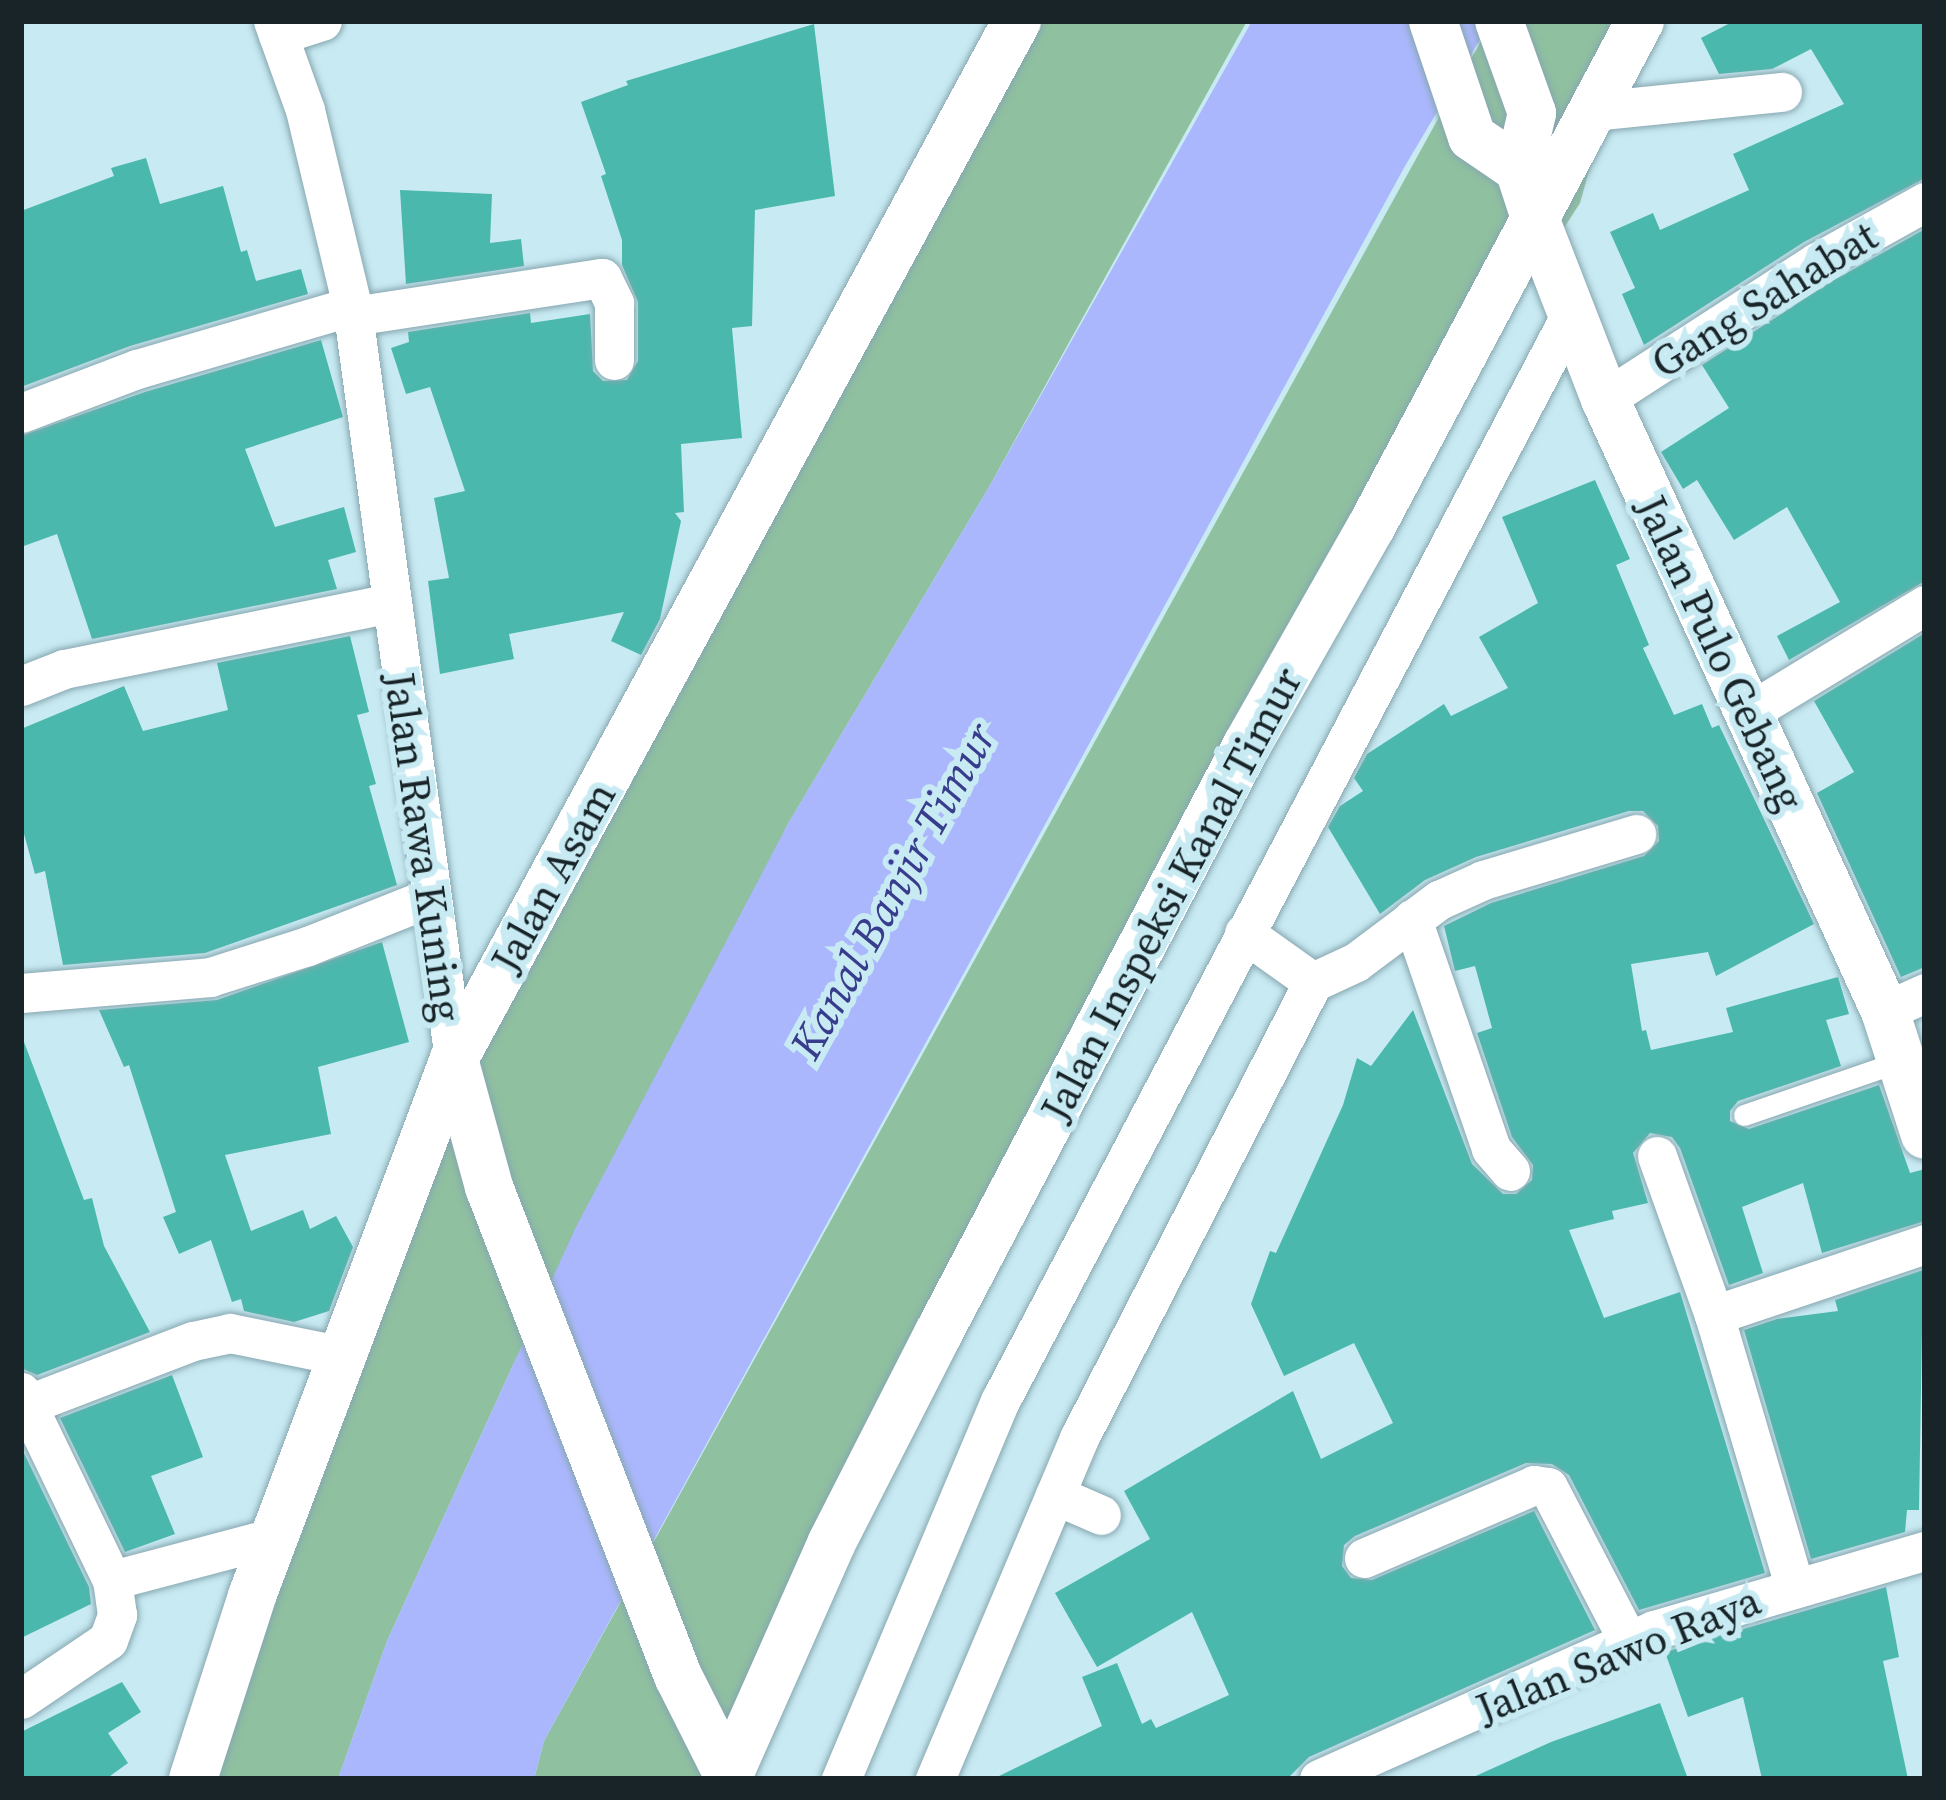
<!DOCTYPE html>
<html>
<head>
<meta charset="utf-8">
<style>
	body { margin:0 }
	#map { position:relative; width:1946px; height:1800px; overflow:hidden; background:#c8eaf3; font-family:"Source Serif 4",serif }
	div>[style] { position:absolute }
	[style*='--x'] { left:calc(var(--x)*1px); top:calc(var(--y)*1px); width:calc(var(--w)*1px); rotate:calc(var(--a)*1deg) }
	.green>* { inset:0; background:#8fc0a0 }
	.water>* { inset:0; background:#abb7fd }
	.building>* { inset:0; background:#4bb8ad }
	.roads { filter:drop-shadow(0 0 3px #87a7b0) drop-shadow(0 0 3px #87a7b0) }
	.service>* { height:21px; margin:-10.5px; padding:0 10.5px; transform-origin:10.5px; border-radius:10.5px; background:#fff }
	.minor>* { height:39px; margin:-19.5px; padding:0 19.5px; transform-origin:19.5px; border-radius:19.5px; background:#fff }
	.tertiary>* { height:48px; margin:-24px; padding:0 24px; transform-origin:24px; border-radius:24px; background:#fff }
	span { translate:-50% -50%; white-space:nowrap; text-align:center; line-height:1.15; -webkit-text-stroke:12px #c8eaf3; paint-order:stroke }
	.street-label { font-size:42px; color:#182428 }
	.water-label { font-size:45px; color:#383c8c; font-style:italic }
	.frame { position:absolute; inset:0; border:24px solid #182428; pointer-events:none }
</style>
</head>
<body>
<div id="map">
	<div class="green">
		<div style="clip-path:polygon(1017px 21px,1247px 21px,989px 487px,789px 822px,513px 1365px,387px 1641px,338px 1779px,193px 1779px,454px 1059px)"></div>
		<div style="clip-path:polygon(1492px 21px,1640px 21px,1611px 90px,1580px 203px,1359px 546px,727px 1779px,534px 1779px,544px 1741px)"></div>
	</div>
	<div class="water">
		<div style="clip-path:polygon(1252px 21px,1491px 21px,1405px 166px,544px 1741px,534px 1779px,338px 1779px,387px 1641px,575px 1229px,789px 822px,989px 487px)"></div>
	</div>
	<div class="building">
		<div style="clip-path:polygon(1734px 21px,1925px 21px,1925px 178px,1804px 242px,1644px 345px,1622px 294px,1635px 288px,1610px 232px,1653px 213px,1660px 230px,1749px 190px,1733px 154px,1844px 104px,1811px 49px,1772px 69px,1719px 74px,1701px 38px)"></div>
		<div style="clip-path:polygon(814px 24px,835px 196px,755px 210px,752px 326px,732px 328px,742px 438px,681px 444px,684px 512px,675px 513px,681px 521px,660px 619px,641px 655px,611px 641px,624px 612px,509px 634px,514px 659px,440px 674px,428px 581px,449px 578px,434px 498px,465px 491px,430px 387px,406px 394px,391px 348px,409px 342px,408px 332px,530px 313px,531px 323px,590px 314px,593px 371px,603px 381px,627px 380px,638px 361px,638px 302px,622px 265px,622px 240px,601px 176px,606px 174px,581px 102px,628px 85px,626px 81px)"></div>
		<div style="clip-path:polygon(146px 158px,160px 204px,223px 186px,241px 252px,247px 250px,256px 281px,301px 269px,308px 294px,130px 346px,21px 387px,21px 211px,114px 176px,111px 168px)"></div>
		<div style="clip-path:polygon(400px 190px,492px 194px,490px 243px,521px 239px,524px 266px,406px 284px)"></div>
		<div style="clip-path:polygon(1925px 229px,1925px 581px,1789px 660px,1777px 636px,1840px 602px,1787px 507px,1734px 540px,1697px 480px,1683px 489px,1661px 452px,1729px 408px,1702px 365px,1829px 283px)"></div>
		<div style="clip-path:polygon(321px 340px,343px 417px,245px 449px,275px 527px,344px 507px,356px 552px,328px 560px,337px 589px,92px 639px,57px 534px,21px 547px,21px 436px,145px 392px)"></div>
		<div style="clip-path:polygon(1595px 480px,1630px 559px,1616px 565px,1649px 645px,1643px 648px,1674px 715px,1702px 704px,1712px 728px,1719px 725px,1814px 924px,1716px 976px,1708px 952px,1631px 964px,1642px 1031px,1646px 1030px,1651px 1050px,1733px 1032px,1726px 1008px,1838px 977px,1849px 1014px,1826px 1020px,1841px 1066px,1738px 1101px,1730px 1111px,1730px 1121px,1749px 1129px,1879px 1085px,1910px 1173px,1925px 1169px,1925px 1221px,1822px 1253px,1803px 1183px,1742px 1207px,1763px 1273px,1729px 1285px,1680px 1148px,1672px 1137px,1650px 1133px,1633px 1153px,1648px 1203px,1612px 1211px,1614px 1219px,1569px 1230px,1604px 1318px,1680px 1292px,1765px 1573px,1639px 1610px,1569px 1475px,1552px 1464px,1526px 1463px,1355px 1536px,1344px 1545px,1342px 1566px,1351px 1578px,1372px 1580px,1534px 1511px,1595px 1630px,1309px 1757px,1287px 1779px,993px 1779px,1102px 1726px,1082px 1677px,1117px 1663px,1142px 1724px,1151px 1719px,1156px 1728px,1229px 1695px,1192px 1612px,1097px 1667px,1055px 1593px,1150px 1539px,1124px 1491px,1293px 1391px,1321px 1459px,1393px 1423px,1354px 1343px,1284px 1376px,1251px 1304px,1270px 1251px,1276px 1253px,1343px 1105px,1357px 1058px,1371px 1066px,1413px 1010px,1472px 1164px,1503px 1194px,1516px 1194px,1532px 1180px,1533px 1165px,1512px 1137px,1477px 1033px,1492px 1028px,1475px 966px,1455px 971px,1444px 926px,1491px 903px,1644px 856px,1659px 841px,1658px 826px,1643px 811px,1629px 811px,1476px 857px,1425px 880px,1380px 914px,1328px 827px,1340px 806px,1363px 791px,1354px 778px,1367px 754px,1444px 704px,1451px 716px,1508px 688px,1479px 637px,1538px 603px,1502px 517px)"></div>
		<div style="clip-path:polygon(1925px 633px,1925px 967px,1901px 977px,1817px 793px,1854px 772px,1814px 701px)"></div>
		<div style="clip-path:polygon(350px 636px,369px 712px,357px 715px,376px 784px,369px 786px,397px 885px,205px 953px,63px 965px,45px 871px,35px 874px,21px 823px,21px 729px,124px 686px,143px 731px,228px 710px,217px 663px)"></div>
		<div style="clip-path:polygon(382px 942px,409px 1042px,318px 1067px,331px 1134px,225px 1155px,251px 1231px,303px 1210px,310px 1229px,336px 1216px,353px 1247px,329px 1311px,294px 1322px,244px 1311px,241px 1299px,232px 1302px,211px 1240px,179px 1254px,163px 1217px,176px 1212px,129px 1065px,124px 1067px,99px 1010px,217px 1000px)"></div>
		<div style="clip-path:polygon(24px 1042px,84px 1200px,92px 1198px,104px 1246px,150px 1332px,37px 1375px,21px 1368px)"></div>
		<div style="clip-path:polygon(1923px 1270px,1919px 1510px,1907px 1510px,1905px 1532px,1811px 1559px,1744px 1330px,1777px 1319px,1838px 1311px,1835px 1300px)"></div>
		<div style="clip-path:polygon(172px 1375px,203px 1457px,151px 1476px,175px 1534px,125px 1552px,60px 1418px)"></div>
		<div style="clip-path:polygon(21px 1447px,89px 1587px,91px 1604px,21px 1638px)"></div>
		<div style="clip-path:polygon(1886px 1587px,1899px 1657px,1883px 1661px,1908px 1779px,1762px 1779px,1743px 1697px,1688px 1717px,1665px 1652px)"></div>
		<div style="clip-path:polygon(122px 1682px,141px 1712px,108px 1733px,128px 1763px,106px 1779px,21px 1779px,21px 1732px)"></div>
		<div style="clip-path:polygon(1660px 1703px,1688px 1779px,1469px 1779px,1551px 1742px)"></div>
	</div>
	<div class="roads">
		<div class="service">
			<div style="--x:1744;--y:1115;--w:169;--a:-19"></div>
		</div>
		<div class="minor">
			<div style="--x:273;--y:21;--w:95;--a:70.2"></div>
			<div style="--x:305;--y:110;--w:202;--a:76.5"></div>
			<div style="--x:352;--y:306;--w:760;--a:82.29"></div>
			<div style="--x:278;--y:35;--w:46;--a:-17.7"></div>
			<div style="--x:1594;--y:111;--w:189;--a:-5.8"></div>
			<div style="--x:353;--y:316;--w:252;--a:-8.7"></div>
			<div style="--x:602;--y:278;--w:28;--a:64"></div>
			<div style="--x:614;--y:303;--w:57;--a:90"></div>
			<div style="--x:1605;--y:399;--w:252;--a:-32.9"></div>
			<div style="--x:1817;--y:262;--w:124;--a:-29.1"></div>
			<div style="--x:21;--y:413;--w:124;--a:-20.8"></div>
			<div style="--x:137;--y:369;--w:224;--a:-16.3"></div>
			<div style="--x:21;--y:686;--w:46;--a:-21.6"></div>
			<div style="--x:64;--y:669;--w:334;--a:-11.4"></div>
			<div style="--x:1746;--y:714;--w:210;--a:-31.3"></div>
			<div style="--x:1412;--y:919;--w:243;--a:71"></div>
			<div style="--x:1491;--y:1149;--w:29;--a:49"></div>
			<div style="--x:1244;--y:933;--w:85;--a:35.4"></div>
			<div style="--x:21;--y:993;--w:190;--a:-4.8"></div>
			<div style="--x:210;--y:977;--w:103;--a:-17.6"></div>
			<div style="--x:308;--y:946;--w:132;--a:-21.7"></div>
			<div style="--x:1885;--y:1011;--w:44;--a:-24.2"></div>
			<div style="--x:1657;--y:1156;--w:169;--a:70.3"></div>
			<div style="--x:1714;--y:1315;--w:282;--a:73.5"></div>
			<div style="--x:1714;--y:1315;--w:223;--a:-18.6"></div>
			<div style="--x:21;--y:1392;--w:209;--a:64.2"></div>
			<div style="--x:112;--y:1580;--w:169;--a:-14.8"></div>
			<div style="--x:21;--y:1407;--w:184;--a:-21"></div>
			<div style="--x:193;--y:1341;--w:38;--a:-12"></div>
			<div style="--x:230;--y:1333;--w:115;--a:11.5"></div>
			<div style="--x:1055;--y:1495;--w:50;--a:23.5"></div>
			<div style="--x:1364;--y:1558;--w:185;--a:-23.2"></div>
			<div style="--x:1534;--y:1485;--w:14;--a:8"></div>
			<div style="--x:1548;--y:1487;--w:174;--a:62.5"></div>
			<div style="--x:21;--y:1699;--w:105;--a:-34.1"></div>
			<div style="--x:108;--y:1640;--w:27;--a:-70"></div>
			<div style="--x:117;--y:1615;--w:35;--a:-98"></div>
			<div style="--x:841;--y:1779;--w:410;--a:-67.2"></div>
			<div style="--x:1000;--y:1401;--w:1230;--a:-62.29"></div>
			<div style="--x:935;--y:1779;--w:370;--a:-67.1"></div>
			<div style="--x:1079;--y:1438;--w:513;--a:-62.84"></div>
			<div style="--x:1313;--y:982;--w:47;--a:-24.9"></div>
			<div style="--x:1356;--y:962;--w:104;--a:-36.8"></div>
			<div style="--x:1439;--y:900;--w:48;--a:-24.4"></div>
			<div style="--x:1483;--y:880;--w:160;--a:-16.7"></div>
			<div style="--x:1319;--y:1779;--w:367;--a:-24"></div>
			<div style="--x:1654;--y:1630;--w:282;--a:-16.3"></div>
		</div>
		<div class="tertiary">
			<div style="--x:1433;--y:21;--w:122;--a:71.4"></div>
			<div style="--x:1472;--y:137;--w:57;--a:34.2"></div>
			<div style="--x:1499;--y:21;--w:98;--a:70.3"></div>
			<div style="--x:1532;--y:113;--w:57;--a:103.1"></div>
			<div style="--x:1519;--y:169;--w:55;--a:71.9"></div>
			<div style="--x:1536;--y:221;--w:191;--a:68.8"></div>
			<div style="--x:1605;--y:399;--w:673;--a:65.42"></div>
			<div style="--x:1885;--y:1011;--w:130;--a:72.1"></div>
			<div style="--x:454;--y:1059;--w:133;--a:74.7"></div>
			<div style="--x:489;--y:1187;--w:524;--a:68.87"></div>
			<div style="--x:678;--y:1676;--w:115;--a:63.2"></div>
			<div style="--x:193;--y:1779;--w:192;--a:-72.1"></div>
			<div style="--x:252;--y:1596;--w:574;--a:-69.39"></div>
			<div style="--x:454;--y:1059;--w:1181;--a:-61.53"></div>
			<div style="--x:727;--y:1779;--w:259;--a:-66.1"></div>
			<div style="--x:832;--y:1542;--w:233;--a:-63"></div>
			<div style="--x:938;--y:1334;--w:665;--a:-62.32"></div>
			<div style="--x:1247;--y:745;--w:251;--a:-60.4"></div>
			<div style="--x:1371;--y:527;--w:573;--a:-62"></div>
		</div>
	</div>
	<div class="street-label">
		<span style="left:1764px;top:299px;rotate:-32deg">Gang Sahabat</span>
		<span style="left:1721px;top:653px;rotate:65deg">Jalan Pulo Gebang</span>
		<span style="left:424px;top:847px;rotate:82deg">Jalan Rawa Kuning</span>
		<span style="left:553px;top:877px;rotate:-61deg">Jalan Asam</span>
		<span style="left:1171px;top:894px;rotate:-62deg">Jalan Inspeksi Kanal Timur</span>
		<span style="left:1618px;top:1654px;rotate:-22deg">Jalan Sawo Raya</span>
	</div>
	<div class="water-label">
		<span style="left:893px;top:891px;rotate:-61deg">Kanal Banjir Timur</span>
	</div>
	<div class="frame"></div>
</div>
</body>
</html>
